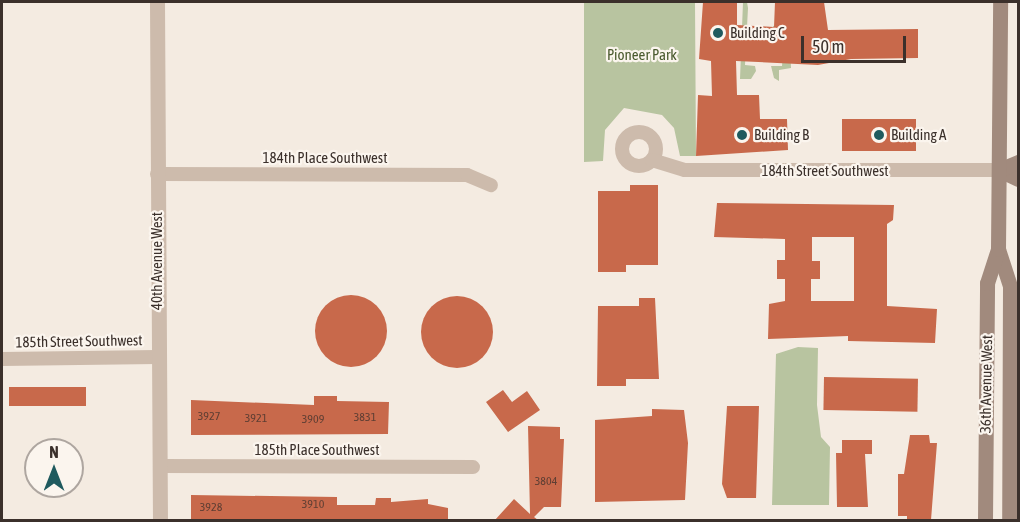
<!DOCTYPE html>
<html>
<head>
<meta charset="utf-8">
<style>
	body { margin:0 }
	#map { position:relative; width:1020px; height:522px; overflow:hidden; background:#f4ebe1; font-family:"Asap Condensed",sans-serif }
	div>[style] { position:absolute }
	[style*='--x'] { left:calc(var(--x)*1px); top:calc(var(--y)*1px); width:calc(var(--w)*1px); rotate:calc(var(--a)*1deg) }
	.green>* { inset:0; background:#b8c4a0 }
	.building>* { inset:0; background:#c8694b; transform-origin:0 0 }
	.round { border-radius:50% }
	.minor>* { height:14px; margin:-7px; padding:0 7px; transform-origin:7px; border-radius:7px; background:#cdbbac }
	.minor>.ring { margin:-7px; padding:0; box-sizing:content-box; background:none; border:14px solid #cdbbac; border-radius:50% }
	.tertiary>* { height:15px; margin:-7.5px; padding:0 7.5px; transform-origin:7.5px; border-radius:7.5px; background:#cdbbac }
	.secondary>* { height:15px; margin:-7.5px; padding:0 7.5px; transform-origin:7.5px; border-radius:7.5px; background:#a18a7d }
	.dots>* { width:16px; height:16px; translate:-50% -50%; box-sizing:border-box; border:3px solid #fbf5ee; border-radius:50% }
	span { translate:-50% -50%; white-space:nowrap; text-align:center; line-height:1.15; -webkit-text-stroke:4.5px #fbf5ee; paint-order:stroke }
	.number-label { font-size:12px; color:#5e3e33 }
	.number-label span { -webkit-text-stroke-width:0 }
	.poi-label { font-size:15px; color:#3b302b }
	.left { translate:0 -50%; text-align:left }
	.park-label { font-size:15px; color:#4a5a2e }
	.street-label { font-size:15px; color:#3b302b }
	.frame { position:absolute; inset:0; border:3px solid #3b302b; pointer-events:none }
	.north { position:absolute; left:24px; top:438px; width:60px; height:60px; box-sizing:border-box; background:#fbf5ee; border:2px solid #aea6a0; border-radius:50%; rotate:0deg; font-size:16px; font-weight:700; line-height:24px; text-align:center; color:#3b302b }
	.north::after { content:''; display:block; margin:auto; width:21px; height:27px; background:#1f5a5e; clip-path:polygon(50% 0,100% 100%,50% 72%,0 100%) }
	.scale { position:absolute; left:801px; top:36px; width:105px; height:27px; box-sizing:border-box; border:3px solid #3b302b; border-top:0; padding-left:8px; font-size:18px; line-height:21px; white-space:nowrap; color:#3b302b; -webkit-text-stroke:4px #fbf5ee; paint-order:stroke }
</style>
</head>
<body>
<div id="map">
	<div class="green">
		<div style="clip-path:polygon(584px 2px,695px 2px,696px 156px,680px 156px,674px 128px,662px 115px,624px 108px,605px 130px,603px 161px,584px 162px)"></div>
		<div style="clip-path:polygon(743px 2px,747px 2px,748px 8px,745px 65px,755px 66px,756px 71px,751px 79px,740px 79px)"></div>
		<div style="clip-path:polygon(784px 2px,788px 2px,791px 68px,779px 70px,779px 81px,774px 78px,771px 66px,782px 66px,784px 37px,773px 31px,773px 26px,784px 25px)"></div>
		<div style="clip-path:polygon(798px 347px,818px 348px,817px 405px,821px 437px,830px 447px,829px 505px,772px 505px,776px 354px)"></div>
	</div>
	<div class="building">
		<div style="clip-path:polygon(703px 2px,737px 2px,737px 25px,774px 27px,775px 2px,824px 2px,828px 30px,918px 29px,918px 58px,851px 59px,818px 65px,736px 61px,737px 95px,759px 95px,760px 119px,787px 119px,788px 150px,696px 156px,698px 95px,712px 96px,711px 61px,699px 59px)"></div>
		<div style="left:842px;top:119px;width:74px;height:32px"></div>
		<div style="clip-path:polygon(630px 185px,658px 185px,658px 265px,626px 265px,626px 272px,598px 272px,598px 191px,630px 191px)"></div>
		<div style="clip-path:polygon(evenodd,717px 203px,894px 205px,893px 220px,887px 224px,887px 306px,937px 309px,935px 343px,848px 341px,848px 336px,768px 339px,769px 304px,785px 301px,785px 279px,777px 279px,777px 260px,785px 260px,785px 239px,714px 237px,717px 203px,812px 237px,854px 237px,854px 301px,811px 301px,811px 279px,820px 279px,820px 261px,812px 261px,812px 237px)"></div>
		<div class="round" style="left:315px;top:295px;width:72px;height:72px"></div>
		<div class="round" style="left:421px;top:296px;width:72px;height:72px"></div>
		<div style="clip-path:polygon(639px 298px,655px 298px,659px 379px,626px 379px,626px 386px,597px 386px,598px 306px,639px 306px)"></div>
		<div style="left:824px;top:377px;width:94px;height:33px;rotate:1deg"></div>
		<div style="left:86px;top:387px;width:19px;height:77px;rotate:90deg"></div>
		<div style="clip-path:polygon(503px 390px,512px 402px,527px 391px,540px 410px,508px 432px,486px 402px)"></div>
		<div style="clip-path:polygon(314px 396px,337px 396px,337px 401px,389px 402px,388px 434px,191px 435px,191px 400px,314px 405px)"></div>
		<div style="clip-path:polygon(727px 406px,759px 406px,756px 498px,727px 498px,722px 484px)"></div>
		<div style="clip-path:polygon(652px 409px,684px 410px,688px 443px,685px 500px,595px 502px,595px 420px,652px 416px)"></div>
		<div style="clip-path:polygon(528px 426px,560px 427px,560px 439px,564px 439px,561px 507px,544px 507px,534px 517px,538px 520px,495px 520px,514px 499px,530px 514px)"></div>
		<div style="clip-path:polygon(910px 435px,929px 435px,930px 443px,937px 443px,931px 520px,907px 520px,907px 516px,898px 516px,898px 474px,904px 474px)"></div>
		<div style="clip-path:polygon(842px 440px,872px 440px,872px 454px,865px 454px,868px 507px,837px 507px,836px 453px,842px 453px)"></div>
		<div style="clip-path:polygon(191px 495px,337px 497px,337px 505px,375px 505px,376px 498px,391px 498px,391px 502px,428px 499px,428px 504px,448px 508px,448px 520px,191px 520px)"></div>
	</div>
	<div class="minor">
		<div class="ring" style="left:622px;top:132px;width:20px;height:20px"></div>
		<div style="--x:652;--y:160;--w:34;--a:17"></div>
		<div style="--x:685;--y:170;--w:314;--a:0"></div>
		<div style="--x:157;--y:174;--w:310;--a:0.2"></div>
		<div style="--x:467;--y:175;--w:26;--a:23"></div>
		<div style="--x:2;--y:359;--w:155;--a:-0.7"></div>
		<div style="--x:160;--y:466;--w:313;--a:0.2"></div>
	</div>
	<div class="tertiary">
		<div style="--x:157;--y:2;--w:518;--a:89.67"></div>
	</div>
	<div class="secondary">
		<div style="--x:999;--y:170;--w:21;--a:25"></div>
		<div style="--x:999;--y:170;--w:21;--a:-23"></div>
		<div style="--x:998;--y:249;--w:40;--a:72"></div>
		<div style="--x:1010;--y:287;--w:233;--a:90.2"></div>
		<div style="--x:985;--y:520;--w:237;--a:-89.5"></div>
		<div style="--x:987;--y:283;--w:36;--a:-72"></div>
		<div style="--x:998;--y:249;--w:247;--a:-89.5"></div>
	</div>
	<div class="dots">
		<div style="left:718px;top:33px;background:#1f5a5e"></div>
		<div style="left:742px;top:135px;background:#1f5a5e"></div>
		<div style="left:879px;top:135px;background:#1f5a5e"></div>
	</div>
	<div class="number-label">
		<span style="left:209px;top:417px">3927</span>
		<span style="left:365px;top:418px">3831</span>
		<span style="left:256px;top:419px">3921</span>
		<span style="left:313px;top:420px">3909</span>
		<span style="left:546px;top:482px">3804</span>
		<span style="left:313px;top:505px">3910</span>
		<span style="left:211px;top:508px">3928</span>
	</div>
	<div class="poi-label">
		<span class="left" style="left:730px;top:33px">Building C</span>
		<span class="left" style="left:754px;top:135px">Building B</span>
		<span class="left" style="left:891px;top:135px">Building A</span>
	</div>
	<div class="park-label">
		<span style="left:642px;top:55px">Pioneer Park</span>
	</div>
	<div class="street-label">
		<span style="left:325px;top:158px">184th Place Southwest</span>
		<span style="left:825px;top:171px">184th Street Southwest</span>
		<span style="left:157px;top:261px;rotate:-90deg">40th Avenue West</span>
		<span style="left:79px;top:341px;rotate:-1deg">185th Street Southwest</span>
		<span style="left:986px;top:384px;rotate:-89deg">36th Avenue West</span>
		<span style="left:317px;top:450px">185th Place Southwest</span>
	</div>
	<div class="frame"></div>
	<div class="north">N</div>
	<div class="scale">50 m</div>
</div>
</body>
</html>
